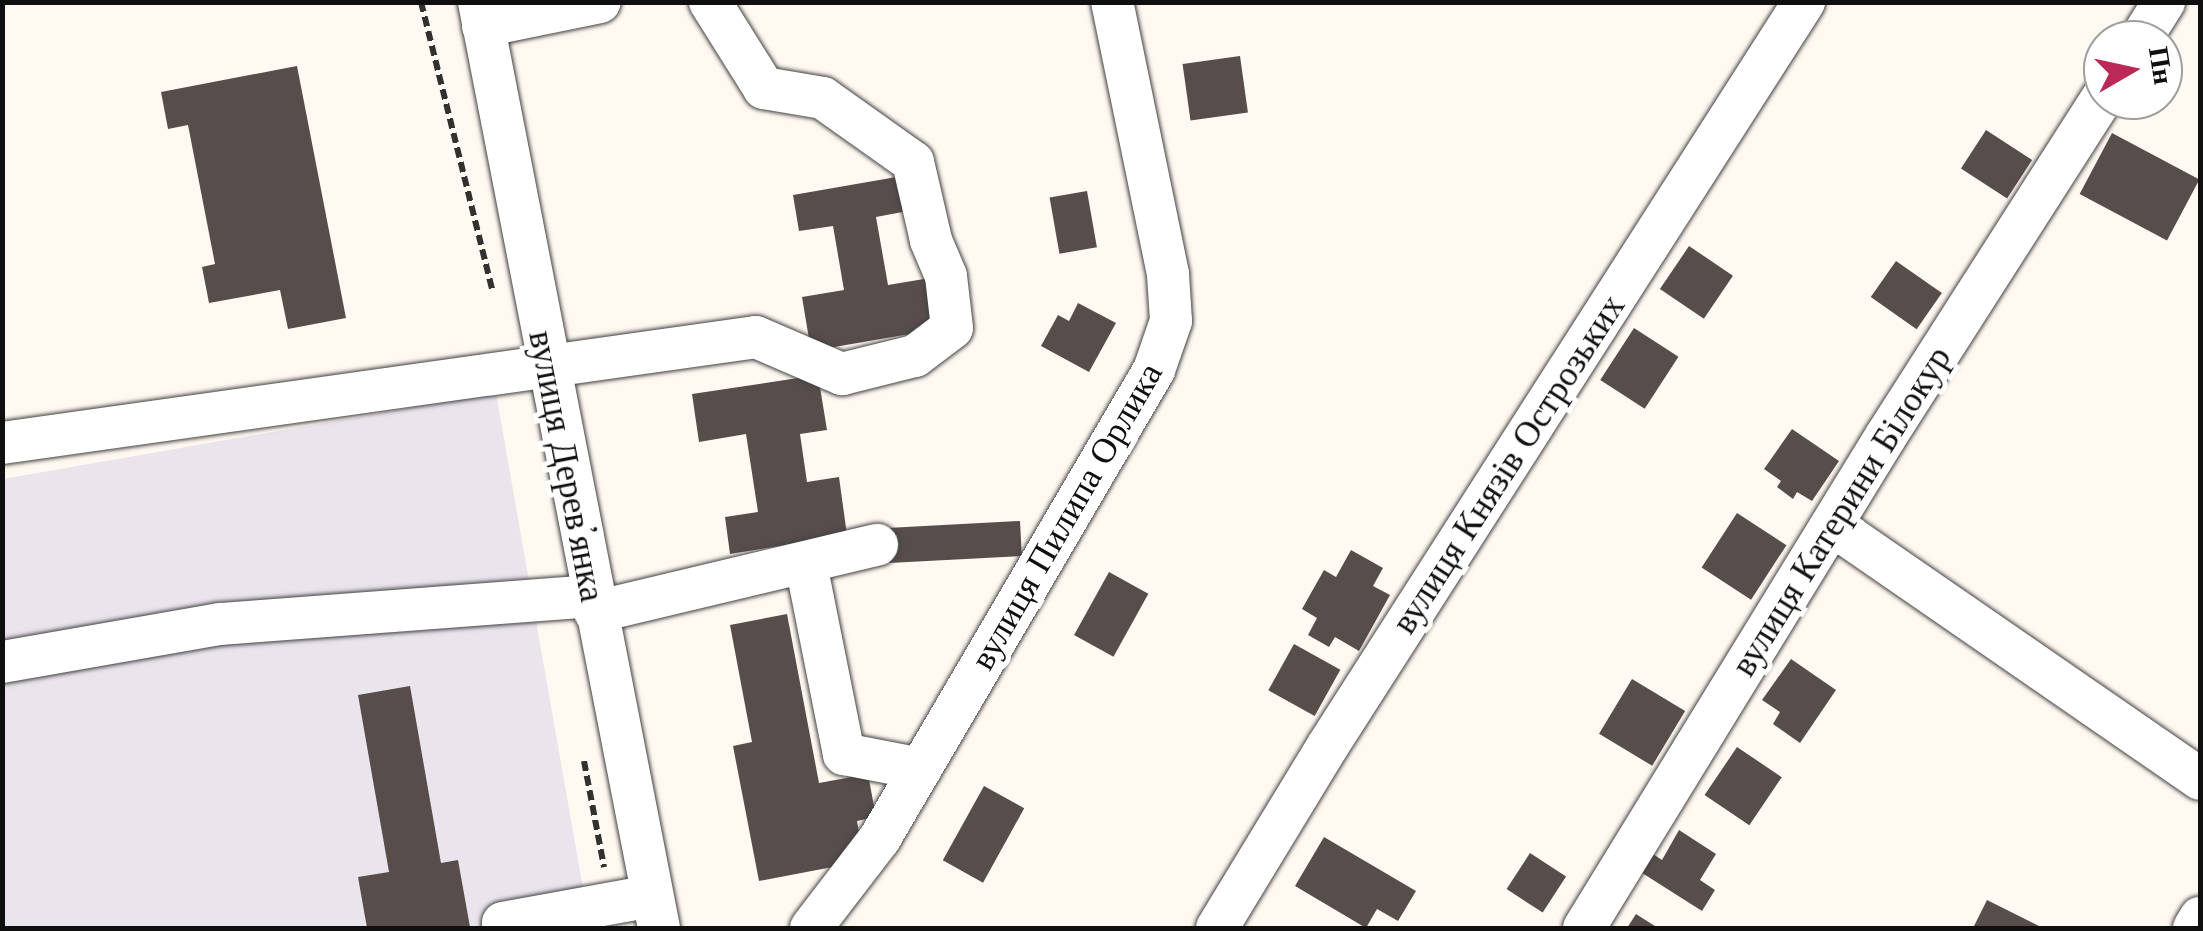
<!DOCTYPE html>
<html>
<head>
<meta charset="utf-8">
<style>
	body { margin:0 }
	#map { position:relative; width:2203px; height:931px; overflow:hidden; background:#fff9f1; font-family:"Libre Baskerville",serif }
	div>[style] { position:absolute }
	[style*='--x'] { left:calc(var(--x)*1px); top:calc(var(--y)*1px); width:calc(var(--w)*1px); rotate:calc(var(--a)*1deg) }
	.industrial>* { inset:0; background:#eae4ed }
	.building>* { inset:0; background:#574d4b; transform-origin:0 0 }
	.path>* { height:6px; margin-top:-3px; transform-origin:0; background:repeating-linear-gradient(90deg,#313131 0 10px,transparent 0 15px) }
	.roads { filter:drop-shadow(0 0 2px #424242) drop-shadow(0 0 2px #424242) }
	.minor>* { height:42px; margin:-21px; padding:0 21px; transform-origin:21px; border-radius:21px; background:#fff }
	span { translate:-50% -50%; white-space:nowrap; text-align:center; line-height:1.15; -webkit-text-stroke:10px #fff; paint-order:stroke }
	.street-label { font-size:35px; color:#0f0f0f }
	.frame { position:absolute; inset:0; border:5px solid #0f0f0f; pointer-events:none }
	.north { position:absolute; left:2083px; top:20px; width:100px; height:100px; box-sizing:border-box; background:#fff; border:2px solid #9f9f9f; border-radius:50%; rotate:81deg; font-size:28px; font-weight:700; line-height:40px; text-align:center; color:#0f0f0f }
	.north::after { content:''; display:block; margin:auto; width:35px; height:45px; background:#bb2a54; clip-path:polygon(50% 0,100% 100%,50% 72%,0 100%) }
</style>
</head>
<body>
<div id="map">
	<div class="industrial">
		<div style="clip-path:polygon(496px 393px,590px 928px,3px 928px,3px 479px)"></div>
	</div>
	<div class="building">
		<div style="left:1240px;top:56px;width:57px;height:58px;rotate:82deg"></div>
		<div style="clip-path:polygon(297px 66px,346px 318px,288px 329px,280px 290px,209px 303px,202px 267px,215px 264px,188px 125px,168px 129px,161px 92px)"></div>
		<div style="left:1986px;top:130px;width:55px;height:46px;rotate:33deg"></div>
		<div style="left:2112px;top:133px;width:99px;height:69px;rotate:28deg"></div>
		<div style="clip-path:polygon(908px 175px,913px 210px,876px 217px,888px 285px,930px 278px,939px 329px,811px 351px,802px 297px,844px 290px,833px 226px,799px 231px,793px 195px)"></div>
		<div style="left:1087px;top:191px;width:57px;height:38px;rotate:80deg"></div>
		<div style="left:1689px;top:246px;width:53px;height:52px;rotate:34deg"></div>
		<div style="left:1896px;top:261px;width:56px;height:44px;rotate:35deg"></div>
		<div style="clip-path:polygon(1078px 303px,1116px 323px,1089px 372px,1041px 346px,1058px 315px,1069px 321px)"></div>
		<div style="left:1634px;top:328px;width:53px;height:62px;rotate:33deg"></div>
		<div style="clip-path:polygon(818px 375px,827px 430px,800px 434px,807px 482px,839px 477px,847px 535px,730px 554px,725px 517px,758px 512px,746px 434px,699px 442px,692px 394px)"></div>
		<div style="clip-path:polygon(1792px 429px,1839px 461px,1812px 501px,1797px 492px,1793px 499px,1777px 487px,1781px 481px,1764px 469px)"></div>
		<div style="left:1737px;top:513px;width:59px;height:65px;rotate:33deg"></div>
		<div style="left:1020px;top:521px;width:35px;height:133px;rotate:87deg"></div>
		<div style="clip-path:polygon(1351px 550px,1383px 568px,1373px 586px,1390px 595px,1359px 651px,1335px 637px,1329px 647px,1308px 635px,1317px 618px,1302px 609px,1324px 570px,1336px 577px)"></div>
		<div style="left:1109px;top:572px;width:45px;height:72px;rotate:29deg"></div>
		<div style="clip-path:polygon(787px 614px,819px 783px,868px 774px,876px 817px,857px 821px,862px 849px,843px 865px,759px 881px,733px 746px,752px 742px,730px 625px)"></div>
		<div style="left:1294px;top:644px;width:53px;height:53px;rotate:29deg"></div>
		<div style="clip-path:polygon(1791px 659px,1836px 690px,1800px 743px,1773px 724px,1780px 712px,1762px 700px)"></div>
		<div style="left:1632px;top:679px;width:62px;height:64px;rotate:31deg"></div>
		<div style="clip-path:polygon(410px 686px,441px 863px,458px 860px,470px 927px,367px 928px,358px 877px,389px 872px,358px 695px)"></div>
		<div style="left:1737px;top:747px;width:54px;height:58px;rotate:34deg"></div>
		<div style="left:984px;top:786px;width:46px;height:85px;rotate:29deg"></div>
		<div style="clip-path:polygon(1679px 830px,1716px 854px,1700px 880px,1715px 890px,1702px 911px,1639px 871px,1650px 852px,1662px 860px)"></div>
		<div style="clip-path:polygon(1324px 837px,1416px 891px,1398px 921px,1377px 909px,1366px 928px,1295px 886px)"></div>
		<div style="left:1530px;top:853px;width:43px;height:43px;rotate:33deg"></div>
		<div style="clip-path:polygon(1987px 900px,2043px 928px,1973px 928px)"></div>
		<div style="clip-path:polygon(1636px 914px,1658px 928px,1627px 928px)"></div>
	</div>
	<div class="path">
		<div style="--x:421;--y:2;--w:299;--a:76.1"></div>
		<div style="--x:584;--y:761;--w:108;--a:79.3"></div>
	</div>
	<div class="roads">
		<div class="minor">
			<div style="--x:479;--y:2;--w:943;--a:79"></div>
			<div style="--x:483;--y:26;--w:119;--a:-11.6"></div>
			<div style="--x:2140;--y:40;--w:45;--a:-57.7"></div>
			<div style="--x:2;--y:443;--w:761;--a:-8"></div>
			<div style="--x:756;--y:337;--w:94;--a:23.3"></div>
			<div style="--x:842;--y:374;--w:75;--a:-13.9"></div>
			<div style="--x:915;--y:356;--w:46;--a:-37.1"></div>
			<div style="--x:952;--y:328;--w:52;--a:-96.6"></div>
			<div style="--x:946;--y:276;--w:39;--a:-113"></div>
			<div style="--x:931;--y:240;--w:80;--a:-103"></div>
			<div style="--x:913;--y:162;--w:110;--a:-144.6"></div>
			<div style="--x:823;--y:98;--w:60;--a:-170.4"></div>
			<div style="--x:764;--y:88;--w:102;--a:-122.1"></div>
			<div style="--x:1832;--y:525;--w:447;--a:34.6"></div>
			<div style="--x:806;--y:564;--w:194;--a:78.7"></div>
			<div style="--x:844;--y:754;--w:78;--a:11"></div>
			<div style="--x:595;--y:612;--w:290;--a:-13.4"></div>
			<div style="--x:2;--y:662;--w:221;--a:-9.9"></div>
			<div style="--x:220;--y:624;--w:373;--a:-4.3"></div>
			<div style="--x:504;--y:928;--w:5;--a:-101"></div>
			<div style="--x:503;--y:923;--w:151;--a:-10.3"></div>
			<div style="--x:811;--y:928;--w:113;--a:-52.5"></div>
			<div style="--x:880;--y:838;--w:542;--a:-59.65"></div>
			<div style="--x:1154;--y:370;--w:52;--a:-70.9"></div>
			<div style="--x:1171;--y:321;--w:47;--a:-93.7"></div>
			<div style="--x:1168;--y:274;--w:278;--a:-101.6"></div>
			<div style="--x:1217;--y:928;--w:212;--a:-58.7"></div>
			<div style="--x:1327;--y:747;--w:885;--a:-57.37"></div>
			<div style="--x:1584;--y:928;--w:577;--a:-58.46"></div>
			<div style="--x:1886;--y:436;--w:403;--a:-57.4"></div>
			<div style="--x:2194;--y:928;--w:12;--a:-59"></div>
		</div>
	</div>
	<div class="street-label">
		<span style="left:1508px;top:464px;rotate:-57deg">вулиця Князів Острозьких</span>
		<span style="left:567px;top:466px;rotate:79deg">вулиця Деревʼянка</span>
		<span style="left:1841px;top:511px;rotate:-58deg">вулиця Катерини Білокур</span>
		<span style="left:1066px;top:516px;rotate:-60deg">вулиця Пилипа Орлика</span>
	</div>
	<div class="frame"></div>
	<div class="north">Пн</div>
</div>
</body>
</html>
